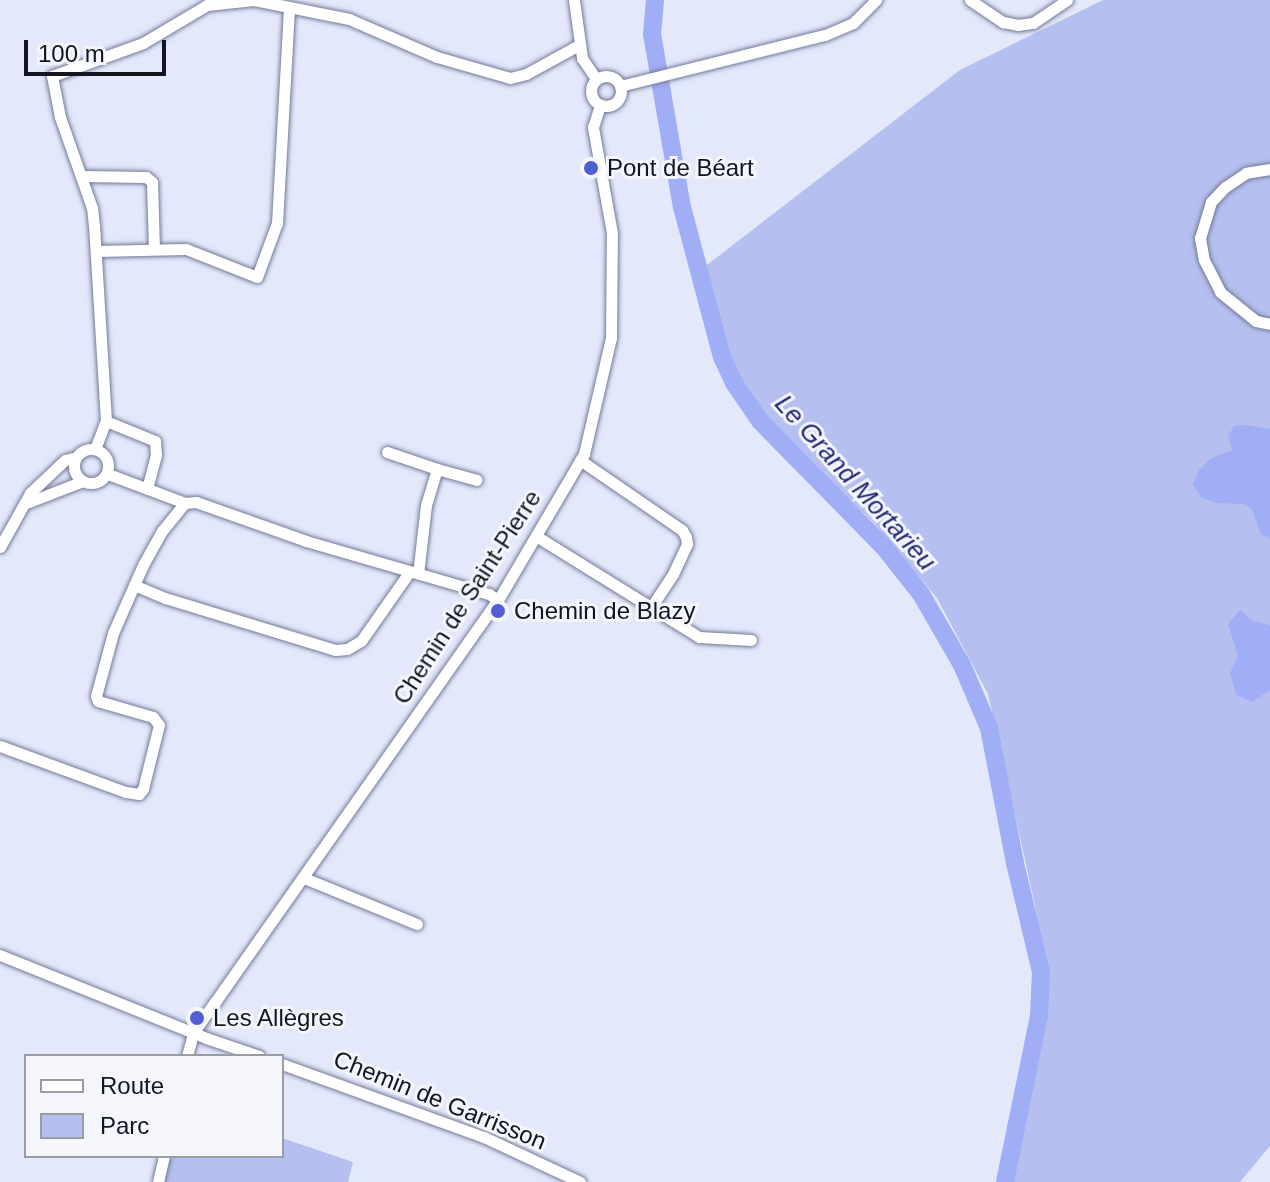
<!DOCTYPE html>
<html>
<head>
<meta charset="utf-8">
<style>
	body { margin:0 }
	#map { position:relative; width:1270px; height:1182px; overflow:hidden; background:#e3e8fb; font-family:Helvetica,sans-serif }
	div>[style] { position:absolute }
	[style*='--x'] { left:calc(var(--x)*1px); top:calc(var(--y)*1px); width:calc(var(--w)*1px); rotate:calc(var(--a)*1deg) }
	.green>* { inset:0; background:#b5c0f0 }
	.water>* { inset:0; background:#9faef5 }
	.river>* { height:18px; margin:-9px; padding:0 9px; transform-origin:9px; border-radius:9px; background:#9faef5 }
	.roads { filter:drop-shadow(0 0 2px #747a96) drop-shadow(0 0 2px #747a96) }
	.minor>* { height:11px; margin:-5.5px; padding:0 5.5px; transform-origin:5.5px; border-radius:5.5px; background:#fff }
	.minor>.ring { margin:-5.5px; padding:0; box-sizing:content-box; background:none; border:11px solid #fff; border-radius:50% }
	.dots>* { width:22px; height:22px; translate:-50% -50%; box-sizing:border-box; border:4px solid #f4f6fc; border-radius:50% }
	span { translate:-50% -50%; white-space:nowrap; text-align:center; line-height:1.15; -webkit-text-stroke:6px #f4f6fc; paint-order:stroke }
	.poi-label { font-size:24px; color:#131520 }
	.left { translate:0 -50%; text-align:left }
	.street-label { font-size:24px; color:#131520 }
	.water-label { font-size:26px; color:#242777; font-style:italic }
	.legend { position:absolute; left:24px; top:1054px; width:260px; height:104px; box-sizing:border-box; background:#f4f6fc; border:2px solid #9a9ca4; margin:0; padding:10px 14px; list-style:none; font-size:24px; color:#131520 }
	.legend li { display:flex; align-items:center; gap:16px; height:40px }
	.legend b { width:40px; border:2px solid #9a9ca4 }
	.scale { position:absolute; left:24px; top:40px; width:142px; height:36px; box-sizing:border-box; border:4px solid #131520; border-top:0; padding-left:10px; font-size:24px; line-height:28px; white-space:nowrap; color:#131520; -webkit-text-stroke:6px #f4f6fc; paint-order:stroke }
</style>
</head>
<body>
<div id="map">
	<div class="green">
		<div style="clip-path:polygon(1103px 0,1270px 0,1270px 1146px,1240px 1182px,1011px 1182px,1049px 993px,1035px 905px,988px 694px,937px 598px,874px 523px,771px 424px,733px 370px,703px 268px,960px 70px)"></div>
		<div style="clip-path:polygon(282px 1138px,353px 1162px,348px 1182px,163px 1182px,168px 1156px,282px 1156px)"></div>
	</div>
	<div class="water">
		<div style="clip-path:polygon(1246px 425px,1270px 429px,1270px 539px,1261px 534px,1252px 509px,1243px 504px,1216px 503px,1201px 497px,1193px 485px,1199px 470px,1210px 459px,1232px 450px,1228px 436px,1234px 426px)"></div>
		<div style="clip-path:polygon(1240px 610px,1253px 621px,1270px 625px,1270px 690px,1252px 702px,1236px 694px,1230px 673px,1238px 656px,1228px 624px)"></div>
	</div>
	<div class="river">
		<div style="--x:655;--y:0;--w:34;--a:95"></div>
		<div style="--x:652;--y:34;--w:176;--a:80.2"></div>
		<div style="--x:682;--y:207;--w:155;--a:75.1"></div>
		<div style="--x:722;--y:357;--w:29;--a:65"></div>
		<div style="--x:734;--y:383;--w:46;--a:55.6"></div>
		<div style="--x:760;--y:421;--w:175;--a:45.5"></div>
		<div style="--x:883;--y:546;--w:61;--a:51.6"></div>
		<div style="--x:921;--y:594;--w:82;--a:60"></div>
		<div style="--x:962;--y:665;--w:69;--a:66.8"></div>
		<div style="--x:989;--y:728;--w:137;--a:79.1"></div>
		<div style="--x:1015;--y:863;--w:112;--a:76.6"></div>
		<div style="--x:1041;--y:972;--w:44;--a:92.6"></div>
		<div style="--x:1039;--y:1016;--w:169;--a:101.6"></div>
	</div>
	<div class="roads">
		<div class="minor">
			<div style="--x:254;--y:0;--w:97;--a:11.3"></div>
			<div style="--x:349;--y:19;--w:96;--a:23.4"></div>
			<div style="--x:437;--y:57;--w:76;--a:16"></div>
			<div style="--x:510;--y:78;--w:16;--a:-14"></div>
			<div style="--x:526;--y:74;--w:60;--a:-28.7"></div>
			<div style="--x:574;--y:0;--w:59;--a:82.1"></div>
			<div style="--x:582;--y:58;--w:25;--a:56"></div>
			<div style="--x:970;--y:0;--w:40;--a:34"></div>
			<div style="--x:1003;--y:22;--w:15;--a:11"></div>
			<div style="--x:1018;--y:25;--w:15;--a:-8"></div>
			<div style="--x:1033;--y:23;--w:41;--a:-34.1"></div>
			<div class="ring" style="left:591px;top:76px;width:19px;height:19px"></div>
			<div style="--x:620;--y:86;--w:211;--a:-14"></div>
			<div style="--x:825;--y:35;--w:30;--a:-23"></div>
			<div style="--x:853;--y:23;--w:33;--a:-45"></div>
			<div style="--x:1270;--y:169;--w:24;--a:171"></div>
			<div style="--x:1246;--y:173;--w:25;--a:146"></div>
			<div style="--x:1225;--y:187;--w:21;--a:133"></div>
			<div style="--x:1211;--y:202;--w:38;--a:107"></div>
			<div style="--x:1200;--y:238;--w:22;--a:80"></div>
			<div style="--x:1204;--y:260;--w:36;--a:63"></div>
			<div style="--x:1220;--y:292;--w:46;--a:38.9"></div>
			<div style="--x:1256;--y:321;--w:14;--a:12"></div>
			<div style="--x:82;--y:176;--w:64;--a:0.9"></div>
			<div style="--x:146;--y:177;--w:8;--a:40"></div>
			<div style="--x:152;--y:182;--w:66;--a:88.3"></div>
			<div style="--x:96;--y:251;--w:90;--a:-1.3"></div>
			<div style="--x:186;--y:249;--w:76;--a:21.5"></div>
			<div style="--x:257;--y:277;--w:58;--a:-69.7"></div>
			<div style="--x:277;--y:223;--w:216;--a:-86.8"></div>
			<div style="--x:106;--y:421;--w:53;--a:22.2"></div>
			<div style="--x:155;--y:441;--w:14;--a:86"></div>
			<div style="--x:156;--y:455;--w:35;--a:105"></div>
			<div class="ring" style="left:74px;top:449px;width:23px;height:23px"></div>
			<div style="--x:95;--y:449;--w:30;--a:-69"></div>
			<div style="--x:106;--y:421;--w:195;--a:-93.5"></div>
			<div style="--x:94;--y:226;--w:18;--a:-96"></div>
			<div style="--x:92;--y:208;--w:96;--a:-109.4"></div>
			<div style="--x:60;--y:117;--w:42;--a:-101"></div>
			<div style="--x:52;--y:76;--w:97;--a:-19.9"></div>
			<div style="--x:143;--y:43;--w:74;--a:-30.7"></div>
			<div style="--x:207;--y:5;--w:47;--a:-6.1"></div>
			<div style="--x:387;--y:452;--w:53;--a:18.8"></div>
			<div style="--x:437;--y:469;--w:38;--a:107"></div>
			<div style="--x:426;--y:505;--w:69;--a:96.6"></div>
			<div style="--x:580;--y:460;--w:124;--a:34.5"></div>
			<div style="--x:682;--y:530;--w:8;--a:60"></div>
			<div style="--x:686;--y:537;--w:7;--a:82"></div>
			<div style="--x:687;--y:544;--w:33;--a:115"></div>
			<div style="--x:673;--y:574;--w:42;--a:123.3"></div>
			<div style="--x:437;--y:469;--w:41;--a:15.4"></div>
			<div style="--x:108;--y:474;--w:82;--a:20.6"></div>
			<div style="--x:24;--y:504;--w:63;--a:-21.3"></div>
			<div style="--x:536;--y:536;--w:192;--a:31.8"></div>
			<div style="--x:699;--y:637;--w:52;--a:3.3"></div>
			<div style="--x:0;--y:547;--w:62;--a:-60.9"></div>
			<div style="--x:30;--y:493;--w:48;--a:-43.3"></div>
			<div style="--x:65;--y:460;--w:8;--a:-14"></div>
			<div style="--x:134;--y:585;--w:34;--a:23"></div>
			<div style="--x:165;--y:598;--w:178;--a:17"></div>
			<div style="--x:335;--y:650;--w:12;--a:-5"></div>
			<div style="--x:347;--y:649;--w:16;--a:-30"></div>
			<div style="--x:361;--y:641;--w:85;--a:-55"></div>
			<div style="--x:0;--y:746;--w:134;--a:20.1"></div>
			<div style="--x:126;--y:792;--w:13;--a:9"></div>
			<div style="--x:139;--y:794;--w:6;--a:-51"></div>
			<div style="--x:143;--y:789;--w:66;--a:-76"></div>
			<div style="--x:159;--y:725;--w:10;--a:-127"></div>
			<div style="--x:153;--y:717;--w:57;--a:-163.8"></div>
			<div style="--x:98;--y:701;--w:5;--a:-112"></div>
			<div style="--x:96;--y:696;--w:65;--a:-74.9"></div>
			<div style="--x:113;--y:633;--w:74;--a:-66.2"></div>
			<div style="--x:143;--y:565;--w:39;--a:-61"></div>
			<div style="--x:162;--y:531;--w:36;--a:-51"></div>
			<div style="--x:185;--y:503;--w:11;--a:-5"></div>
			<div style="--x:196;--y:502;--w:117;--a:19.5"></div>
			<div style="--x:306;--y:541;--w:191;--a:16.2"></div>
			<div style="--x:489;--y:594;--w:11;--a:34"></div>
			<div style="--x:304;--y:878;--w:122;--a:22.2"></div>
			<div style="--x:0;--y:955;--w:222;--a:21.9"></div>
			<div style="--x:206;--y:1038;--w:56;--a:18.8"></div>
			<div style="--x:187;--y:1056;--w:24;--a:-75"></div>
			<div style="--x:193;--y:1033;--w:38;--a:-55"></div>
			<div style="--x:215;--y:1002;--w:492;--a:-54.9"></div>
			<div style="--x:498;--y:600;--w:169;--a:-59.5"></div>
			<div style="--x:584;--y:454;--w:119;--a:-76.9"></div>
			<div style="--x:611;--y:338;--w:105;--a:-89.5"></div>
			<div style="--x:612;--y:233;--w:108;--a:-100.2"></div>
			<div style="--x:593;--y:127;--w:23;--a:-72"></div>
			<div style="--x:282;--y:1064;--w:215;--a:19.9"></div>
			<div style="--x:484;--y:1137;--w:106;--a:25.1"></div>
			<div style="--x:158;--y:1182;--w:27;--a:-77"></div>
		</div>
	</div>
	<div class="dots">
		<div style="left:591px;top:168px;background:#515dd3"></div>
		<div style="left:498px;top:611px;background:#515dd3"></div>
		<div style="left:197px;top:1018px;background:#515dd3"></div>
	</div>
	<div class="poi-label">
		<span class="left" style="left:607px;top:168px">Pont de Béart</span>
		<span class="left" style="left:514px;top:611px">Chemin de Blazy</span>
		<span class="left" style="left:213px;top:1018px">Les Allègres</span>
	</div>
	<div class="street-label">
		<span style="left:467px;top:597px;rotate:-57deg">Chemin de Saint-Pierre</span>
		<span style="left:440px;top:1100px;rotate:22deg">Chemin de Garrisson</span>
	</div>
	<div class="water-label">
		<span style="left:855px;top:483px;rotate:48deg">Le Grand Mortarieu</span>
	</div>
	<ul class="legend">
	<li><b style="height:10px;background:#fff"></b>Route</li>
	<li><b style="height:22px;background:#b5c0f0"></b>Parc</li>
	</ul>
	<div class="scale">100 m</div>
</div>
</body>
</html>
